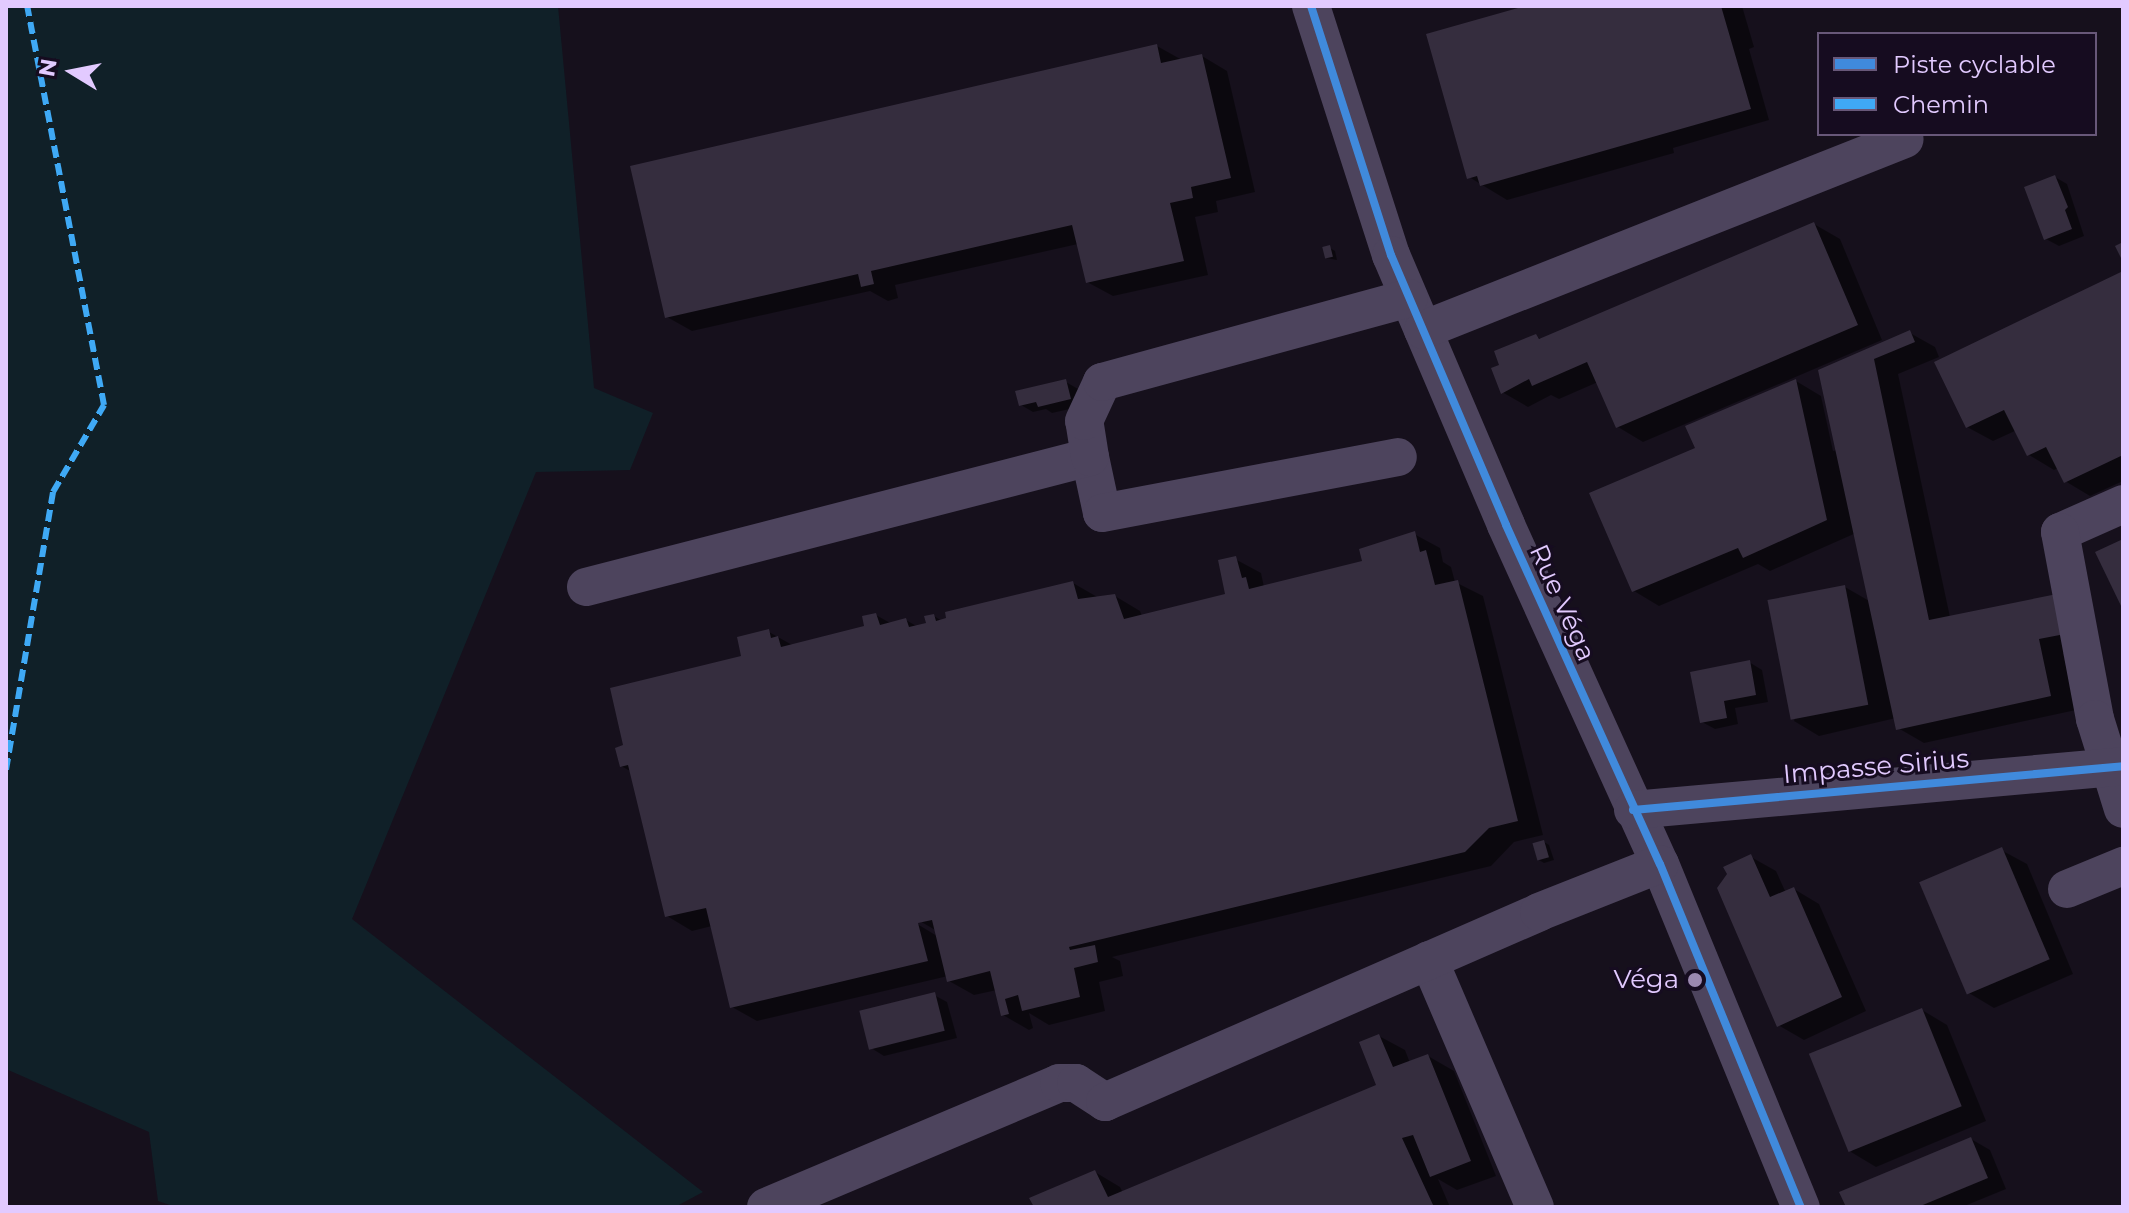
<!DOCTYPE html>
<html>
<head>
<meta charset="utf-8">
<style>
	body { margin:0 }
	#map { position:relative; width:2129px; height:1213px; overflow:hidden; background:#16101c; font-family:Montserrat,sans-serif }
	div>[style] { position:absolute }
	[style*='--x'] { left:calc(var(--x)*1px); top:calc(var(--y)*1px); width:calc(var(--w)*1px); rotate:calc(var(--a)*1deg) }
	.green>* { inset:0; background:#102028 }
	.shadow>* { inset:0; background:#0007 }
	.building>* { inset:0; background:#352d3e; transform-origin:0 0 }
	.minor>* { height:38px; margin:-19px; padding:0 19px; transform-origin:19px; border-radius:19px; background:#4d445d }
	.quiet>* { height:6px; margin-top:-3px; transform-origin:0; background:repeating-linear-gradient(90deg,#3fa9f5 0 12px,transparent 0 18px) }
	.cycleway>* { height:8px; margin:-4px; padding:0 4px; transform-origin:4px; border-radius:4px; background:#408adc }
	.dots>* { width:22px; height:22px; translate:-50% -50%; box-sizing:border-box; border:4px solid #160c20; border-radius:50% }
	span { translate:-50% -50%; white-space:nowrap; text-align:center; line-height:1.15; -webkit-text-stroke:6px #160c20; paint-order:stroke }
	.street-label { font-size:26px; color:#e2caff }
	.poi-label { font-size:26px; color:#e2caff }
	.right { translate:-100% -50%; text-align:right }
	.frame { position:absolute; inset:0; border:8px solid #e2caff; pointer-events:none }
	.legend { position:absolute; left:1817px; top:32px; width:280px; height:104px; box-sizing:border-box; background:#160c20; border:2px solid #685879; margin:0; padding:10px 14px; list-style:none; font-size:24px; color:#e2caff }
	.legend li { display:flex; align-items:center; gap:16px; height:40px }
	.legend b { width:40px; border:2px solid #685879 }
	.north { position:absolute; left:32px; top:32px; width:80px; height:80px; -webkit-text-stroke:6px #160c20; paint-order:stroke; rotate:280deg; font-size:22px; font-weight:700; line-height:32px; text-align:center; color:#e2caff }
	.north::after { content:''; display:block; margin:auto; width:28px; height:36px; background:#e2caff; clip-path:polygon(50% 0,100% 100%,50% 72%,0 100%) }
</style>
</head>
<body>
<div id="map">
	<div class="green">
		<div style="clip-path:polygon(6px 6px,558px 6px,594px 388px,653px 413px,630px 470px,536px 472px,352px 919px,703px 1192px,675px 1207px,176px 1207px,158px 1201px,149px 1132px,6px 1069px)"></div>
	</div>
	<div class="shadow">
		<div style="clip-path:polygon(1533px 6px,1742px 6px,1754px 47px,1749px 49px,1769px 120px,1673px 148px,1674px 153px,1507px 200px,1469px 177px)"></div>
		<div style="clip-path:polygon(1157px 46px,1182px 60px,1202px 56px,1227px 71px,1255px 192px,1216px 201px,1218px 212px,1195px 217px,1208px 275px,1113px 296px,1087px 282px,1078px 244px,895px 285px,898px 298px,888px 301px,870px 291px,692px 331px,667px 317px)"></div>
		<div style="clip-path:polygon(2055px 177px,2067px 184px,2084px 236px,2059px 246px,2046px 239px)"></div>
		<div style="clip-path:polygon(1814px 224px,1840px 239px,1882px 340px,1643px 442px,1618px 427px,1598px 382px,1559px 399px,1551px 395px,1528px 407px,1502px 392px,1502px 366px,1536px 336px,1542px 340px)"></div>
		<div style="clip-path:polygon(1330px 248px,1335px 251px,1337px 260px,1326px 258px)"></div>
		<div style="clip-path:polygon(2123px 273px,2123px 481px,2090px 496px,2065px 481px,2058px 468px,2054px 470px,2029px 455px,2017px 430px,1993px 441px,1967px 427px)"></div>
		<div style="clip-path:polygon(1910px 333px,1935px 347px,1939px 357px,1898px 374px,1950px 617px,2057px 596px,2090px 647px,2063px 653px,2076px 710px,1924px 743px,1898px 728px,1896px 718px,1819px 736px,1794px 721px,1845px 587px,1871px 602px,1856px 533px,1770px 571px,1758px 564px,1659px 606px,1634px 591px,1698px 449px,1796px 381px,1821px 396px,1833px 451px,1837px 450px,1820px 371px)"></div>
		<div style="clip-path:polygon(1066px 382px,1078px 389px,1083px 406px,1052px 413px,1046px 409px,1033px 412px,1021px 405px)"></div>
		<div style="clip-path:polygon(evenodd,1414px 534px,1440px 548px,1443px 562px,1451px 567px,1455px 582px,1483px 596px,1543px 835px,1514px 842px,1491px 866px,1112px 957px,1120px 961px,1123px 976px,1099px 982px,1105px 1011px,1049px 1025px,1029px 1013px,1033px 1028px,1029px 1030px,1003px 1015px,997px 990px,974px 995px,949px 981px,948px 976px,757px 1021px,732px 1007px,712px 926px,692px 931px,667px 916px,632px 772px,621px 766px,626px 747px,744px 657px,769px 632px,794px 646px,866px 628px,876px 615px,892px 624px,906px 620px,918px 627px,928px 624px,934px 616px,942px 621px,1073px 583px,1099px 598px,1115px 596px,1140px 611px,1142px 616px,1228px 596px,1235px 559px,1261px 573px,1264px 587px,1364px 562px,1414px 534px,911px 916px,937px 931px,937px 936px,909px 919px,911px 916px)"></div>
		<div style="clip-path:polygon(1749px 662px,1762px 670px,1768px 702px,1735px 708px,1738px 724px,1715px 729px,1702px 722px)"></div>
		<div style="clip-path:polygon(1544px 842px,1549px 845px,1554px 860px,1544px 863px,1539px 860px)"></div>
		<div style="clip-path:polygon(2001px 850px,2027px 864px,2073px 974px,1994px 1008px,1969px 993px)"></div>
		<div style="clip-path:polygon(1751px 857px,1776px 871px,1786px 893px,1794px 889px,1819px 904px,1866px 1011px,1804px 1040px,1778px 1025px)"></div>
		<div style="clip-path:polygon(934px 995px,947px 1002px,957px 1038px,884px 1056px,871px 1048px)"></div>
		<div style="clip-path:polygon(1922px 1010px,1947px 1025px,1986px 1121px,1876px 1167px,1851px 1152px)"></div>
		<div style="clip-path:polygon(1379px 1036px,1405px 1050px,1410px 1063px,1428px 1056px,1454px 1071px,1496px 1176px,1457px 1190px,1438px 1179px,1450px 1207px,1036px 1207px,1095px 1172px,1120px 1187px,1123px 1193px,1379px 1086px)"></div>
		<div style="clip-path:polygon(1971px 1139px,1990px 1150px,2006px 1189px,1962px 1207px,1848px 1207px)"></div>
	</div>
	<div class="building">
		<div style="clip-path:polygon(1525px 6px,1721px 6px,1751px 109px,1480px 186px,1477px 176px,1467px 179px,1426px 34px)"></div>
		<div style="clip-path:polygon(1157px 44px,1161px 63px,1202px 54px,1231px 178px,1191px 187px,1193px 198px,1170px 203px,1184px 261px,1086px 283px,1072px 225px,871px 271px,874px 284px,861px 287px,858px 274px,665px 318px,630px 166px)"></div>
		<div style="clip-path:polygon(2055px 175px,2068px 207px,2065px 210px,2072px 229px,2044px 240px,2024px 187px)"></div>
		<div style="clip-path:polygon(1814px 222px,1858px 325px,1616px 428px,1587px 362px,1532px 386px,1529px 379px,1501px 394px,1491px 368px,1499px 365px,1494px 351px,1536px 334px,1539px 339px)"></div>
		<div style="clip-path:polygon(2123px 242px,2123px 262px,2115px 246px)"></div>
		<div style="left:1330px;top:245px;width:12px;height:8px;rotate:76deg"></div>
		<div style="clip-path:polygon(2123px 271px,2123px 455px,2064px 483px,2046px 447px,2027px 456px,2004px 410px,1966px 428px,1934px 362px)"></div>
		<div style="clip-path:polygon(1910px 330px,1915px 342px,1874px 359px,1929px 620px,2057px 594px,2065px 634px,2039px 639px,2051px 696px,1896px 730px,1818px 370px)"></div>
		<div style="clip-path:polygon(1066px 379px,1071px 399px,1038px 407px,1036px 402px,1019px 406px,1015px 391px)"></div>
		<div style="clip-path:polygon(1796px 379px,1827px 520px,1743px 558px,1738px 548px,1632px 592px,1589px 493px,1695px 448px,1685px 426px)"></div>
		<div style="clip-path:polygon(1415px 531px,1420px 552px,1426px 550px,1435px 585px,1458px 580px,1518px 821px,1489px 828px,1465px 852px,1069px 947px,1070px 950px,1095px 945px,1098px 962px,1074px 968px,1080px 997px,1022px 1011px,1018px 995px,1005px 999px,1009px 1014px,1001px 1016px,990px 971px,947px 982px,932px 920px,918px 923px,928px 961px,730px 1008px,706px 908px,665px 917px,628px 765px,620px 767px,615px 748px,623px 745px,610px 688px,741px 656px,737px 637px,769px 629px,771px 638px,778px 636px,781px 647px,864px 626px,862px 616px,876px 613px,880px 625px,906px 618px,909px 627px,926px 623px,924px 616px,934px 614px,936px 621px,946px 618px,945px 612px,1073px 581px,1078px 599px,1115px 594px,1124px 619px,1225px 594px,1218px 560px,1236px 556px,1242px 578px,1246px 577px,1249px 589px,1362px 561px,1359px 549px)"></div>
		<div style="clip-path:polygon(2123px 539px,2123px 610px,2095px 552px)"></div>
		<div style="left:1845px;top:585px;width:122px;height:79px;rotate:79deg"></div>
		<div style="clip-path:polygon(1750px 660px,1756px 695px,1724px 701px,1727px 718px,1700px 723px,1690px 672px)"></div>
		<div style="left:1544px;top:840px;width:18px;height:12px;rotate:74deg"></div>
		<div style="left:2002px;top:847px;width:122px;height:90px;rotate:67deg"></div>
		<div style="clip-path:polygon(1751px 854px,1770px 897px,1794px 887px,1842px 997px,1777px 1027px,1717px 888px,1727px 874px,1723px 867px)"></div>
		<div style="left:935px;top:992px;width:40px;height:78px;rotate:76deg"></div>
		<div style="left:1922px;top:1008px;width:106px;height:122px;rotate:68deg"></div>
		<div style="clip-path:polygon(1379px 1034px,1393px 1067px,1428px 1054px,1471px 1161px,1430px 1177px,1413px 1135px,1402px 1138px,1434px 1207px,1034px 1207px,1029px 1198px,1095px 1170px,1108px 1197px,1376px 1085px,1359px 1042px)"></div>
		<div style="clip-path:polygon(1971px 1137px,1988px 1178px,1918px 1207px,1846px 1207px,1839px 1192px)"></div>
	</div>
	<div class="minor">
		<div style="--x:1311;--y:6;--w:262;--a:72.2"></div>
		<div style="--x:1391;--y:255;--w:293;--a:66.9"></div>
		<div style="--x:1506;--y:525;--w:372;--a:65.6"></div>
		<div style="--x:1660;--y:864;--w:371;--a:67.7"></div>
		<div style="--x:1423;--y:330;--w:518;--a:-21.62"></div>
		<div style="--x:1090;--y:457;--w:57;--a:77.9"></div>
		<div style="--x:1102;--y:513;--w:301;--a:-10.7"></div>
		<div style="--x:2123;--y:504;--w:69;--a:156"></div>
		<div style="--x:2060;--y:532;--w:190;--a:79.4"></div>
		<div style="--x:2095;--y:719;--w:94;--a:72.7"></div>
		<div style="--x:586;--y:587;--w:520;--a:-14.46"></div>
		<div style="--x:1090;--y:457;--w:36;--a:-99"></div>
		<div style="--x:1084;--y:421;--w:43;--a:-65.2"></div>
		<div style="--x:1102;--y:382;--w:318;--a:-15.3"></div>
		<div style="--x:1633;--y:810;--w:492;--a:-5.1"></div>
		<div style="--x:2067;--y:889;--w:61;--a:-22.3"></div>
		<div style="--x:1429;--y:960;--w:269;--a:66.8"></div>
		<div style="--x:766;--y:1207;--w:318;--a:-22.9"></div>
		<div style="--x:1059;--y:1083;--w:17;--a:0"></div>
		<div style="--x:1076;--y:1083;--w:35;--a:33"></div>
		<div style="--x:1105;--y:1102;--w:474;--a:-23.6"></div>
		<div style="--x:1539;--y:912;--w:130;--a:-21.6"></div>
	</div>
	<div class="quiet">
		<div style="--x:6;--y:770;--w:282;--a:-80.4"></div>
		<div style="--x:53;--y:492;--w:101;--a:-59.6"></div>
		<div style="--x:104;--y:405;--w:406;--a:-100.9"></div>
	</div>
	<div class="cycleway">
		<div style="--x:1311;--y:6;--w:262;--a:72.2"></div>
		<div style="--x:1391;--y:255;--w:293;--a:66.9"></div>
		<div style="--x:1506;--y:525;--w:372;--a:65.6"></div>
		<div style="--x:1660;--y:864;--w:371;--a:67.7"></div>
		<div style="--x:1633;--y:810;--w:492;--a:-5.1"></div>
	</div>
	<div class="dots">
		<div style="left:1695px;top:980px;background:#9b89b0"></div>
	</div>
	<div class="street-label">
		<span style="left:1562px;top:603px;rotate:66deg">Rue Véga</span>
		<span style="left:1876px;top:767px;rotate:-5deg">Impasse Sirius</span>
	</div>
	<div class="poi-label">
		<span class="right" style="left:1679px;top:980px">Véga</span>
	</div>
	<div class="frame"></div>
	<ul class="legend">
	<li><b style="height:10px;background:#408adc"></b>Piste cyclable</li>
	<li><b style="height:10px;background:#3fa9f5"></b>Chemin</li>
	</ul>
	<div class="north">N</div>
</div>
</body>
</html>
